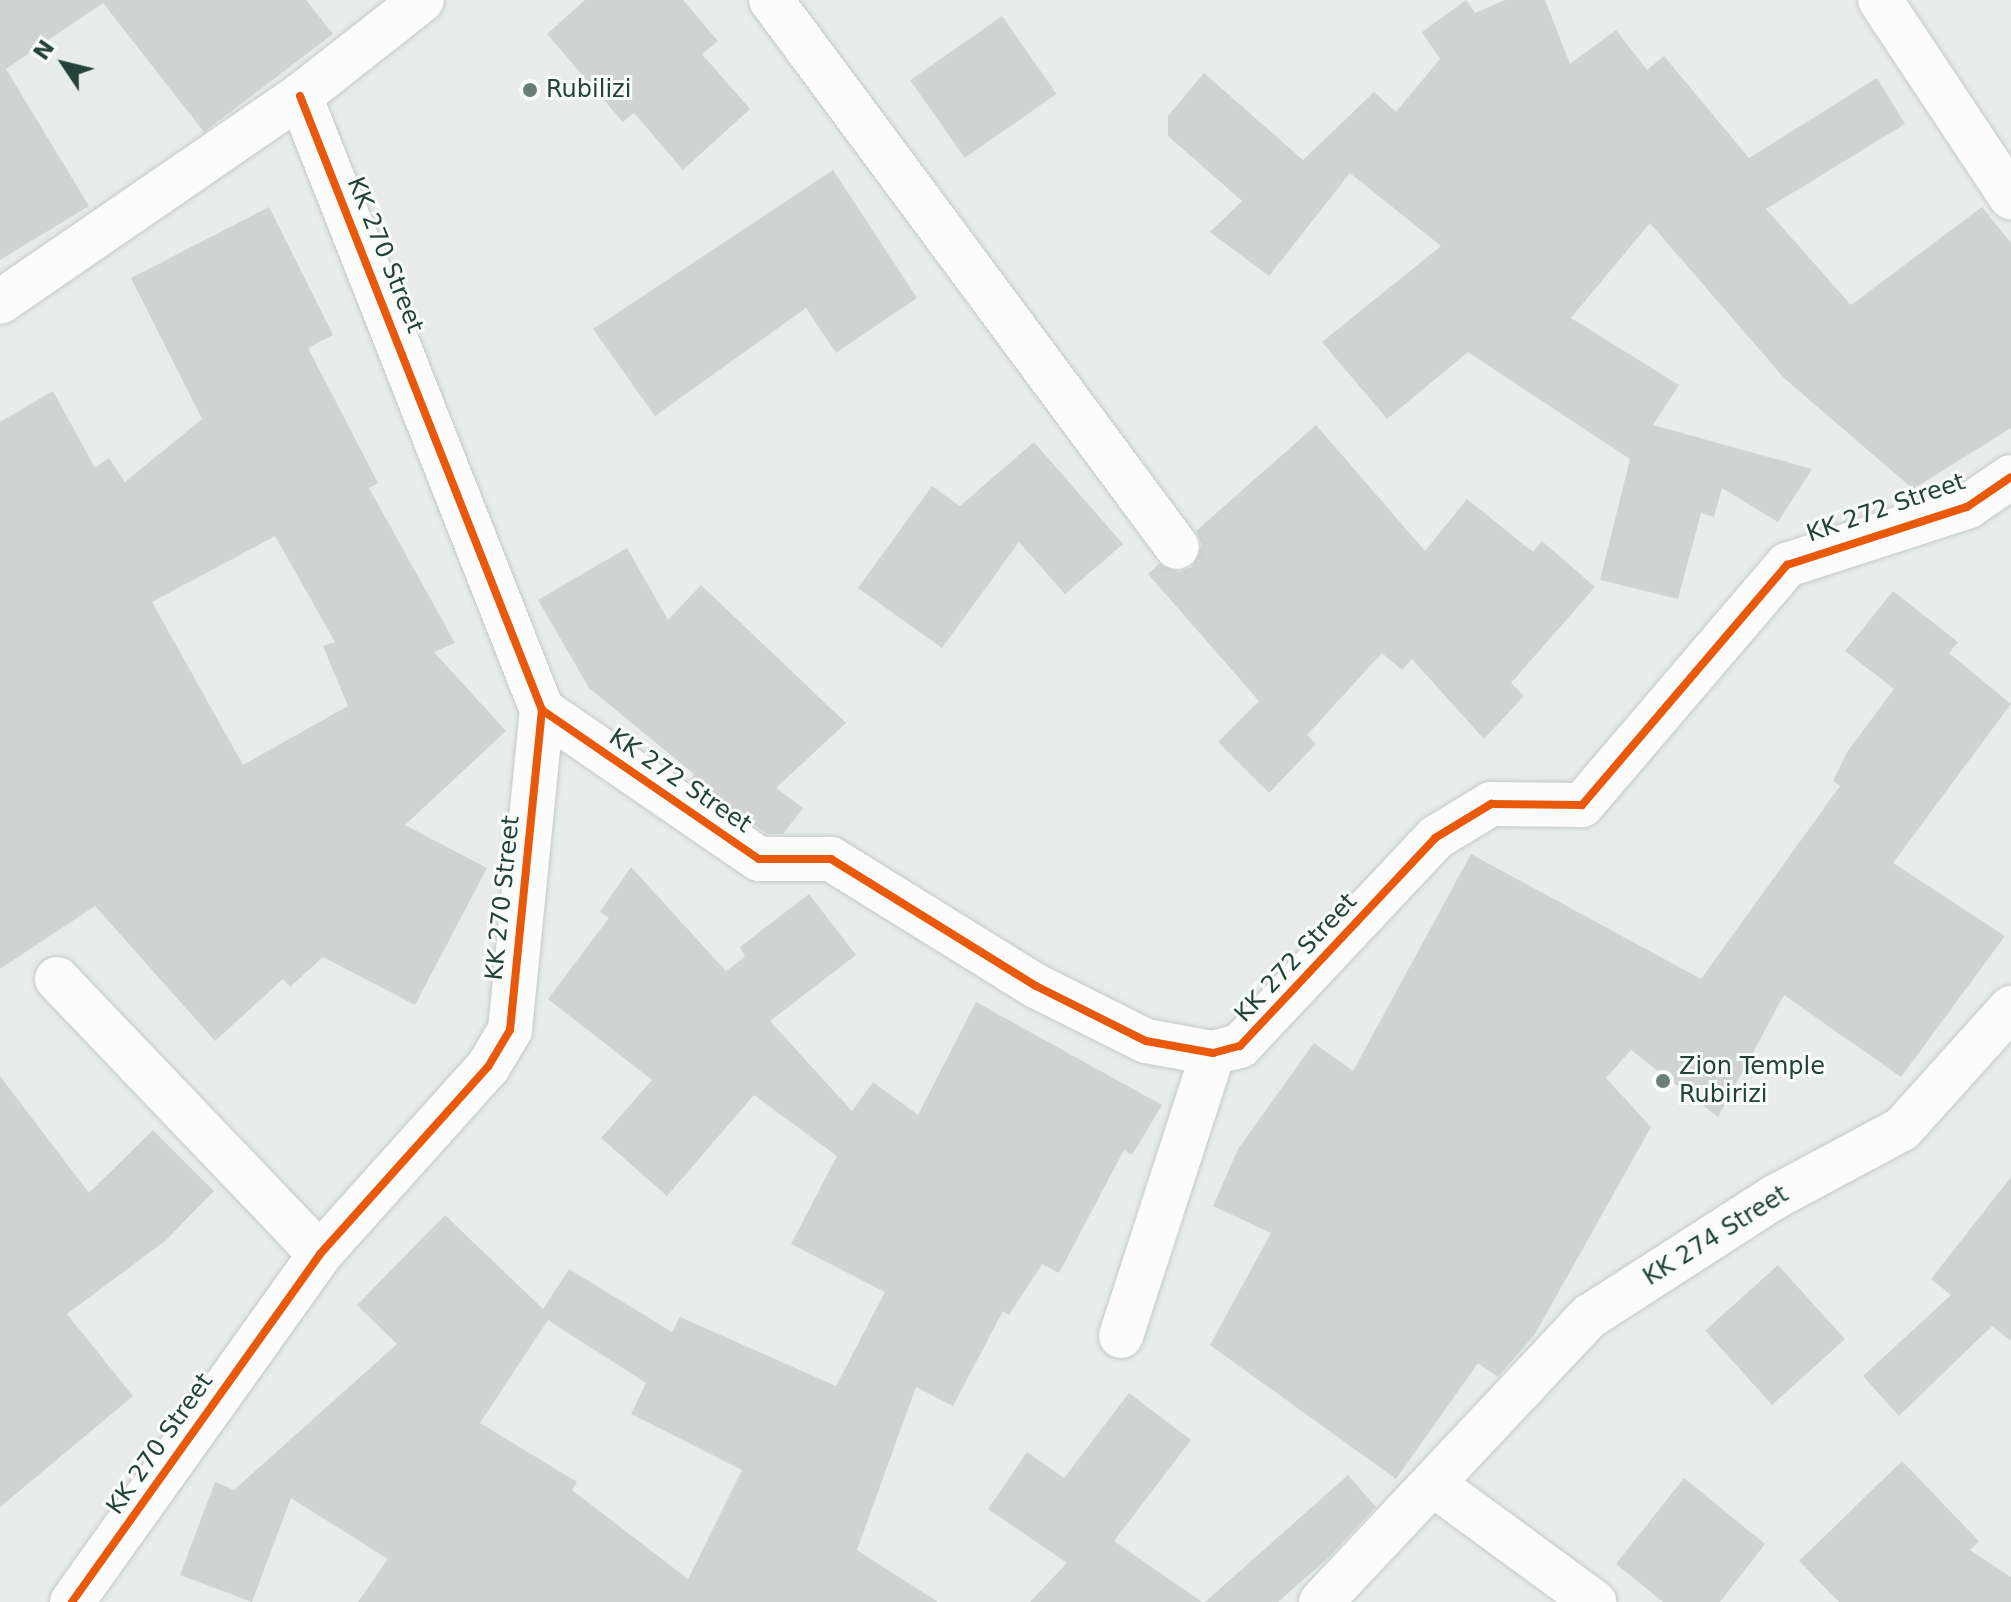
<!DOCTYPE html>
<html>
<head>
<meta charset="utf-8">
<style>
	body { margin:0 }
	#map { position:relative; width:2011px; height:1602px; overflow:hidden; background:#e8edeb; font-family:"DejaVu Sans",sans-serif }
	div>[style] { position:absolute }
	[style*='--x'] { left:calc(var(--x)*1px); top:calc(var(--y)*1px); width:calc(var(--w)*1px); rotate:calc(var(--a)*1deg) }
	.building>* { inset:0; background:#cfd4d2; transform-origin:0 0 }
	.roads { filter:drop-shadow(0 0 2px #c5cac8) drop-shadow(0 0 2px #c5cac8) }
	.minor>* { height:44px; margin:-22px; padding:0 22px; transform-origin:22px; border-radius:22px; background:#fcfcfc }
	.secondary>* { height:44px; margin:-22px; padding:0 22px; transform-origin:22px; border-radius:22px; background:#fcfcfc }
	.cycleway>* { height:8px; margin:-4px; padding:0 4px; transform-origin:4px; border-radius:4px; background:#e8590c }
	.dots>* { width:22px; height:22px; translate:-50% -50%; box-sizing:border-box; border:4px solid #f7fbf9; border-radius:50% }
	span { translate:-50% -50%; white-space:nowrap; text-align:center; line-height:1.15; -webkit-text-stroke:6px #f7fbf9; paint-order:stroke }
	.poi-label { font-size:24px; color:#24423a }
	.left { translate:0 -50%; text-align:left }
	.street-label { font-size:24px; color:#24423a }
	.north { position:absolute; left:24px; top:24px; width:80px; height:80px; -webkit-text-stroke:6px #f7fbf9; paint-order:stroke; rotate:305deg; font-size:22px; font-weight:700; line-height:32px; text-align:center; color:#24423a }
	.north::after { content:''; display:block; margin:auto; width:28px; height:36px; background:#24423a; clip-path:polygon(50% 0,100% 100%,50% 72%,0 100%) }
</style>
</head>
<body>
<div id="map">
	<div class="building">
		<div style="clip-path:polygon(0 0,306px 0,333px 34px,204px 132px,103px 3px,6px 69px,89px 206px,0 260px)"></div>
		<div style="clip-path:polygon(585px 0,683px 0,718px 41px,702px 54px,750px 109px,683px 170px,634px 113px,623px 122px,547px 34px)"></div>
		<div style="clip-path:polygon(1466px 0,1475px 13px,1505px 0,1545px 0,1570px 64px,1616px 30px,1647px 70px,1664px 56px,1749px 158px,1877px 78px,1905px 124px,1766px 209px,1851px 305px,1982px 207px,2011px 243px,2011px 428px,1913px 489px,1784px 378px,1650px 223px,1571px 318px,1679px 385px,1653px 425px,1812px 469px,1778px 522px,1722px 488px,1714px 517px,1701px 513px,1678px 599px,1600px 580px,1630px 459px,1468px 352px,1387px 419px,1322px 342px,1441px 246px,1350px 173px,1269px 276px,1210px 232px,1242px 201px,1168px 136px,1168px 116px,1204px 73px,1303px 160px,1374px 92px,1396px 112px,1440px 59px,1422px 32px)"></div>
		<div style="left:1002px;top:16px;width:95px;height:112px;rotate:55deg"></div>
		<div style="clip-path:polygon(833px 170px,917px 298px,836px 353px,806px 308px,655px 416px,593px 329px)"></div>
		<div style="clip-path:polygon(evenodd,269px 207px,333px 335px,308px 348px,378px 483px,369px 488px,455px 643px,434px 652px,506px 731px,405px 825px,487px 868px,415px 1005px,323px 957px,290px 987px,283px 979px,215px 1041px,95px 906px,0 969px,0 422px,53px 391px,95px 468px,109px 458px,125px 482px,202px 419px,131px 278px,269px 207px,275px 536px,335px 642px,323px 646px,348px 706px,243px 765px,152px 602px,275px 536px)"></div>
		<div style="clip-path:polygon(1316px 425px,1425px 551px,1467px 499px,1533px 552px,1542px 541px,1595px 587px,1511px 683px,1524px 696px,1484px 739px,1412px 659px,1402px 670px,1382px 653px,1307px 735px,1316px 744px,1269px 793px,1218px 742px,1259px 701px,1148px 574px,1159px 564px,1179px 572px,1192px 567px,1202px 545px,1196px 531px)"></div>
		<div style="clip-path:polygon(1034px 442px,1123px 544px,1065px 594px,1019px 542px,942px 648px,858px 588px,932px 486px,960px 506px)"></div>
		<div style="clip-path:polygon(627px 548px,668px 620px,701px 585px,846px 723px,776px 788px,803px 808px,783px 834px,767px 834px,689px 781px,694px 774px,589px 688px,538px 600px)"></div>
		<div style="clip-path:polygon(1893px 591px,1958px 642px,1949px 653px,2011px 704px,1893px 863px,2005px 936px,1901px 1077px,1784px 995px,1718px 1117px,1631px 1050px,1606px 1078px,1651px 1127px,1535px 1334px,1498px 1377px,1478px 1363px,1396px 1479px,1210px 1345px,1271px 1233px,1213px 1206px,1238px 1149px,1314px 1043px,1353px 1071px,1471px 854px,1701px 979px,1840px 786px,1833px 781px,1847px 752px,1894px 689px,1845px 651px)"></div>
		<div style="clip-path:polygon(evenodd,631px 867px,726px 971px,745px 957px,740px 947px,809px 894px,856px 955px,770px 1021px,852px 1111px,873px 1082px,918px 1115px,976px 1002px,1162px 1105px,1132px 1155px,1124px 1150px,1059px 1273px,1042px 1264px,1009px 1315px,1003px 1311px,953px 1406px,916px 1387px,857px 1550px,938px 1602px,358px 1602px,388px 1559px,291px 1498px,252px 1602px,180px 1575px,215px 1482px,234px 1490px,397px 1344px,357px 1305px,445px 1215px,543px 1309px,569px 1269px,672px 1332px,680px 1317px,836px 1386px,885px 1292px,791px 1244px,837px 1156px,754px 1095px,667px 1196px,601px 1138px,652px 1080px,548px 999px,609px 918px,600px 912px,631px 867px,548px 1320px,646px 1383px,631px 1414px,742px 1470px,688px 1579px,572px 1490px,577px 1482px,480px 1423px,548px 1320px)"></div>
		<div style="clip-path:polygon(0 1076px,89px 1193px,153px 1130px,214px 1191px,165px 1241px,67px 1314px,133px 1396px,0 1507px)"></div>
		<div style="clip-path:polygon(2011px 1177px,2011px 1341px,1992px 1326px,1899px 1416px,1863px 1376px,1951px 1295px,1931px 1279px)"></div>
		<div style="left:1778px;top:1265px;width:100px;height:98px;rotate:48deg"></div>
		<div style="clip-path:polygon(1129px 1393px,1191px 1440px,1114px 1541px,1202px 1602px,1030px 1602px,1067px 1563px,988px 1509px,1027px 1452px,1064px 1478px)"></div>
		<div style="clip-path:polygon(1902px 1461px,1979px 1541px,1970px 1550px,2011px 1577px,2011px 1602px,1839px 1602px,1799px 1561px)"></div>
		<div style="clip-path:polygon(1348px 1475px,1376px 1507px,1329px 1557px,1278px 1602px,1205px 1602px)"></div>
		<div style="clip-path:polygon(1684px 1478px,1765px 1544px,1720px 1602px,1663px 1602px,1616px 1564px)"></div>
	</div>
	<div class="roads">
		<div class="minor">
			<div style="--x:771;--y:0;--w:681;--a:53.42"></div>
			<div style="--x:0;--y:302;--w:364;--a:-34.5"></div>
			<div style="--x:300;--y:96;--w:155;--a:-38.2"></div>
			<div style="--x:542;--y:710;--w:263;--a:34.5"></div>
			<div style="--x:759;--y:859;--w:72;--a:0"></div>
			<div style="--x:831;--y:859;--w:241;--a:31.8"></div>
			<div style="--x:1036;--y:986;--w:123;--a:26.6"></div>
			<div style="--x:1146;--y:1041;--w:68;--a:10.2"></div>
			<div style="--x:1213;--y:1053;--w:28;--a:-15"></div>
			<div style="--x:1240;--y:1046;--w:285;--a:-46.8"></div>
			<div style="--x:1435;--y:838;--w:66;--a:-31.3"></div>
			<div style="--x:1491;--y:804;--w:91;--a:0.6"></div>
			<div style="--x:1582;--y:805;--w:316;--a:-49.5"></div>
			<div style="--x:1787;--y:565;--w:189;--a:-17.9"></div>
			<div style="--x:1967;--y:507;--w:53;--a:-34.3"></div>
			<div style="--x:57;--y:979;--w:381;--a:46.3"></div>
			<div style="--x:1121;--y:1336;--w:298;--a:-72"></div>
			<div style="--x:1437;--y:1487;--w:195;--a:36.2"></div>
			<div style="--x:72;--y:1602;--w:427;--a:-54.5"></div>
			<div style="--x:320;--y:1254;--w:251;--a:-48.1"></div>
			<div style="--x:488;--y:1067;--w:43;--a:-59.3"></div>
			<div style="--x:510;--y:1030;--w:322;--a:-84.3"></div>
			<div style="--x:542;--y:710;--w:660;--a:-111.51"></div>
			<div style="--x:1321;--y:1602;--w:393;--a:-46.8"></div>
			<div style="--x:1590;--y:1316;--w:220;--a:-32.8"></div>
			<div style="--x:1775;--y:1197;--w:144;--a:-28.2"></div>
			<div style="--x:1902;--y:1129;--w:163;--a:-48"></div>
		</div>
		<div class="secondary">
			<div style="--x:1880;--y:0;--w:237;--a:56.4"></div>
		</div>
	</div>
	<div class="cycleway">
		<div style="--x:542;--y:710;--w:263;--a:34.5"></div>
		<div style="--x:759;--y:859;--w:72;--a:0"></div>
		<div style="--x:831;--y:859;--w:241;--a:31.8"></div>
		<div style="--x:1036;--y:986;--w:123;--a:26.6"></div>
		<div style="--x:1146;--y:1041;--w:68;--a:10.2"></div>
		<div style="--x:1213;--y:1053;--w:28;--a:-15"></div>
		<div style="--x:1240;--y:1046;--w:285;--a:-46.8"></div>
		<div style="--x:1435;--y:838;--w:66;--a:-31.3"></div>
		<div style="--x:1491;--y:804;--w:91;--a:0.6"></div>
		<div style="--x:1582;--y:805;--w:316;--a:-49.5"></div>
		<div style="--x:1787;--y:565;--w:189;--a:-17.9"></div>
		<div style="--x:1967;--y:507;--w:53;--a:-34.3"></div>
		<div style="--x:72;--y:1602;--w:427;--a:-54.5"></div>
		<div style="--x:320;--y:1254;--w:251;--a:-48.1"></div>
		<div style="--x:488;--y:1067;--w:43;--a:-59.3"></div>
		<div style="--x:510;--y:1030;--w:322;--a:-84.3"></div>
		<div style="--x:542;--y:710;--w:660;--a:-111.51"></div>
	</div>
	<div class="dots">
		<div style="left:530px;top:90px;background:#697e78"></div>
		<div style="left:1663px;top:1081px;background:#697e78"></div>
	</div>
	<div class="poi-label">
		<span class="left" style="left:546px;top:90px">Rubilizi</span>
		<span class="left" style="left:1679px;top:1081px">Zion Temple<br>Rubirizi</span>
	</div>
	<div class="street-label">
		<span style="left:385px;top:255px;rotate:68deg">KK 270 Street</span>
		<span style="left:1886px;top:508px;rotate:-19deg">KK 272 Street</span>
		<span style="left:680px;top:781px;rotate:34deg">KK 272 Street</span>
		<span style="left:503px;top:898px;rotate:-84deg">KK 270 Street</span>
		<span style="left:1296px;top:958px;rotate:-47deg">KK 272 Street</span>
		<span style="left:1716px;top:1236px;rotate:-32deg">KK 274 Street</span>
		<span style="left:160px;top:1444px;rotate:-55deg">KK 270 Street</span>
	</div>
	<div class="north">N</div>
</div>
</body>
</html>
